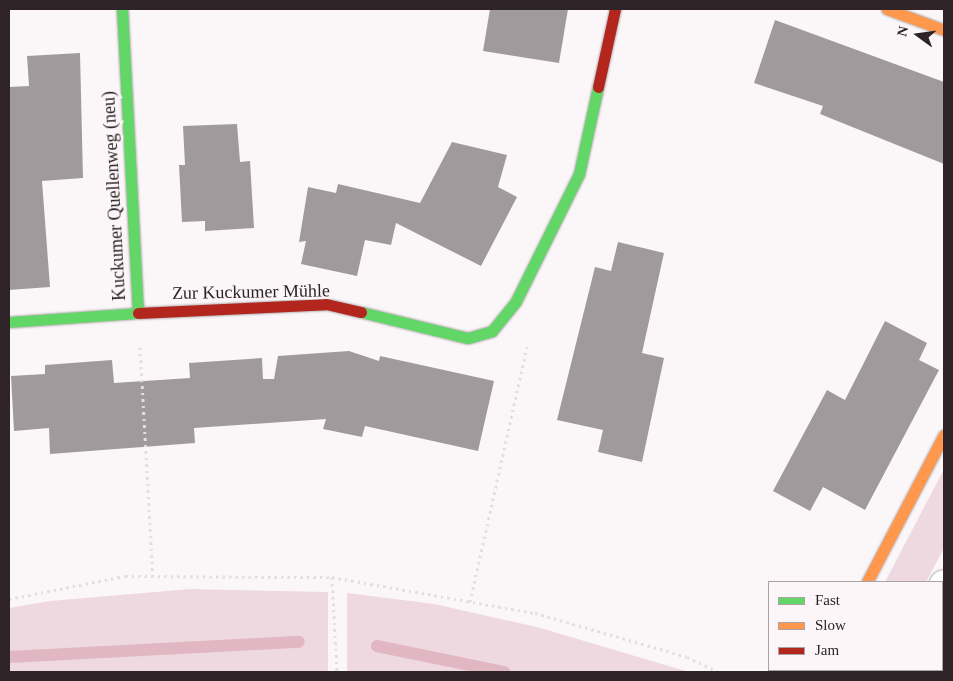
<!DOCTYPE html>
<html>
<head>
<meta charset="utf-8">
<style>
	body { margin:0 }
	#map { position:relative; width:953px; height:681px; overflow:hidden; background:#fbf7f9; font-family:Georgia,serif }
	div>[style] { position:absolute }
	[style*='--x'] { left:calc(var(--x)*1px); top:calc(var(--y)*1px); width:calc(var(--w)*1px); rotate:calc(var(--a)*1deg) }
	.green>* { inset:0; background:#efd9e0 }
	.stream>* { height:12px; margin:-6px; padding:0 6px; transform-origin:6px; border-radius:6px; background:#e0b7c2 }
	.building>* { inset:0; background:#a19a9d }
	.path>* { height:3px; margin-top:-1.5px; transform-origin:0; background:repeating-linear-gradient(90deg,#e1dfe0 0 2.5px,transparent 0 6.5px) }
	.roads { filter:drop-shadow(0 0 1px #b3acae) drop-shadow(0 0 1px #b3acae) }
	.street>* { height:28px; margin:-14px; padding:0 14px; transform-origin:14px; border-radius:14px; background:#fefefe }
	.fast>* { height:11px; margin:-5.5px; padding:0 5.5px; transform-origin:5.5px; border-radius:5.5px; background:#63d668 }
	.slow>* { height:11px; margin:-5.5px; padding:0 5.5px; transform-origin:5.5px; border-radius:5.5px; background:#ff974d }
	.jam>* { height:11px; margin:-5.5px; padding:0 5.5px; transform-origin:5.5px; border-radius:5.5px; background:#b3261e }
	span { translate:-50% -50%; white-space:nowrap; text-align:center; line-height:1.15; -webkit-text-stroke:5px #fcf6f8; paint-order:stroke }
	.street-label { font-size:18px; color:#2e2427 }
	.frame { position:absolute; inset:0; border:10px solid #2e2427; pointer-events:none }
	.legend { position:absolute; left:768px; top:581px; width:175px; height:90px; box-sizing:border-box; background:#fcf6f8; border:1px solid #aaa2a4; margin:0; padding:6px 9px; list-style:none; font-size:15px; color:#2e2427 }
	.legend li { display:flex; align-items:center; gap:10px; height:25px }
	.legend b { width:25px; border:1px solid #aaa2a4 }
	.north { position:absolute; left:893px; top:10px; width:50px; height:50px; -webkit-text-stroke:4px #fcf6f8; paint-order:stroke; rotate:284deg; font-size:14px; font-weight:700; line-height:20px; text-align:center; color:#2e2427 }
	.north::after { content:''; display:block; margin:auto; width:18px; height:22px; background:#2e2427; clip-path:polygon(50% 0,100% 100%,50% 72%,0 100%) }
</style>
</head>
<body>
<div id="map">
	<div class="green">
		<div style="clip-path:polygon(944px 469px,944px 548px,926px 582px,885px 582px)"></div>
		<div style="clip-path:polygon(190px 589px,328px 592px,328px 672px,9px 672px,9px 608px,50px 601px)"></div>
		<div style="clip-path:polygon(347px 593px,434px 604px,537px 627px,689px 672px,347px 672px)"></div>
	</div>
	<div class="stream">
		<div style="--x:377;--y:646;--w:130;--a:11.6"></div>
		<div style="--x:9;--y:657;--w:290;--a:-3"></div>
	</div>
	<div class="building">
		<div style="clip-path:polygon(490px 9px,568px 9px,559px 63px,483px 51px)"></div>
		<div style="clip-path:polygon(775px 20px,944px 82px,944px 164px,820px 114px,823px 106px,754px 83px)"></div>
		<div style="clip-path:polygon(80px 53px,83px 178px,42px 181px,50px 287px,9px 290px,9px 87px,29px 86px,27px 56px)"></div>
		<div style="clip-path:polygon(237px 124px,240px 162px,250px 161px,254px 228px,205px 231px,205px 221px,182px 222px,179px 165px,185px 165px,183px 126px)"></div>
		<div style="clip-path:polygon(452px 142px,507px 155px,498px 187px,517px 197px,481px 266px,396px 223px,391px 245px,365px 240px,357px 276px,301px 264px,306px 241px,299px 242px,308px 187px,336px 193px,338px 184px,420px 203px)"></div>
		<div style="clip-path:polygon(618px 242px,664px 253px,642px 353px,664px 358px,642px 462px,598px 452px,603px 430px,557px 420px,595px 267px,611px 271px)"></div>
		<div style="clip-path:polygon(885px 321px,927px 343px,919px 360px,939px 370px,865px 510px,823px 487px,810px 511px,773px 491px,827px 390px,845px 400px)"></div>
		<div style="clip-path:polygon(349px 351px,379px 361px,380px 356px,494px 381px,478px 451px,365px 426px,362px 437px,323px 429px,326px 419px,194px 428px,195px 443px,50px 454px,49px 428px,14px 431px,11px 376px,45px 374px,45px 365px,112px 360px,114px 383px,190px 378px,189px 363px,262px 358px,263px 379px,274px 379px,278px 356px)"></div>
	</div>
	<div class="path">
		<div style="--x:140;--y:347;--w:229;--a:86.8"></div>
		<div style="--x:332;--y:577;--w:95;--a:87"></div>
		<div style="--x:9;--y:599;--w:118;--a:-11.2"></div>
		<div style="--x:125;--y:576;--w:207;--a:0.3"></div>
		<div style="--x:332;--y:577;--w:206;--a:10.1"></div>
		<div style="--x:535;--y:613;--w:158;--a:16.1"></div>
		<div style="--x:687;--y:657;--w:35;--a:25"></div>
		<div style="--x:470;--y:602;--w:262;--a:-77.4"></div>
	</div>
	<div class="roads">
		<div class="street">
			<div style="--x:942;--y:589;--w:5;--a:-68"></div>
			<div style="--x:819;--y:672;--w:2;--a:-63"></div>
			<div style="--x:897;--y:672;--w:3;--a:-45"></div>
		</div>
		<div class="fast">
			<div style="--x:361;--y:312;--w:110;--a:13.7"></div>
			<div style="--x:468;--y:338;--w:25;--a:-16"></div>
			<div style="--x:492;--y:331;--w:38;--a:-51"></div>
			<div style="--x:516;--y:301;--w:142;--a:-63.6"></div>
			<div style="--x:579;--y:174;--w:89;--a:-77.7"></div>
			<div style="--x:9;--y:322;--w:129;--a:-4"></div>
			<div style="--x:138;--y:313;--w:304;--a:-93"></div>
		</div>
		<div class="slow">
			<div style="--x:887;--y:9;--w:61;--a:20.2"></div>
			<div style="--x:867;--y:582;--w:166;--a:-62.4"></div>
		</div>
		<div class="jam">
			<div style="--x:598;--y:87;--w:80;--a:-77.7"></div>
			<div style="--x:138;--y:313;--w:188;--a:-2.7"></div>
			<div style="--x:326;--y:304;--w:36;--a:13"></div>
		</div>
	</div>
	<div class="street-label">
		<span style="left:114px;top:196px;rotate:-93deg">Kuckumer Quellenweg (neu)</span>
		<span style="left:251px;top:292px;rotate:-1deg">Zur Kuckumer Mühle</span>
	</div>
	<div class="frame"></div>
	<ul class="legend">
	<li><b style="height:6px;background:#63d668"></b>Fast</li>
	<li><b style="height:6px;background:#ff974d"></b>Slow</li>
	<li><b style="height:6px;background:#b3261e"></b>Jam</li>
	</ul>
	<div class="north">N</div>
</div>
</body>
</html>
